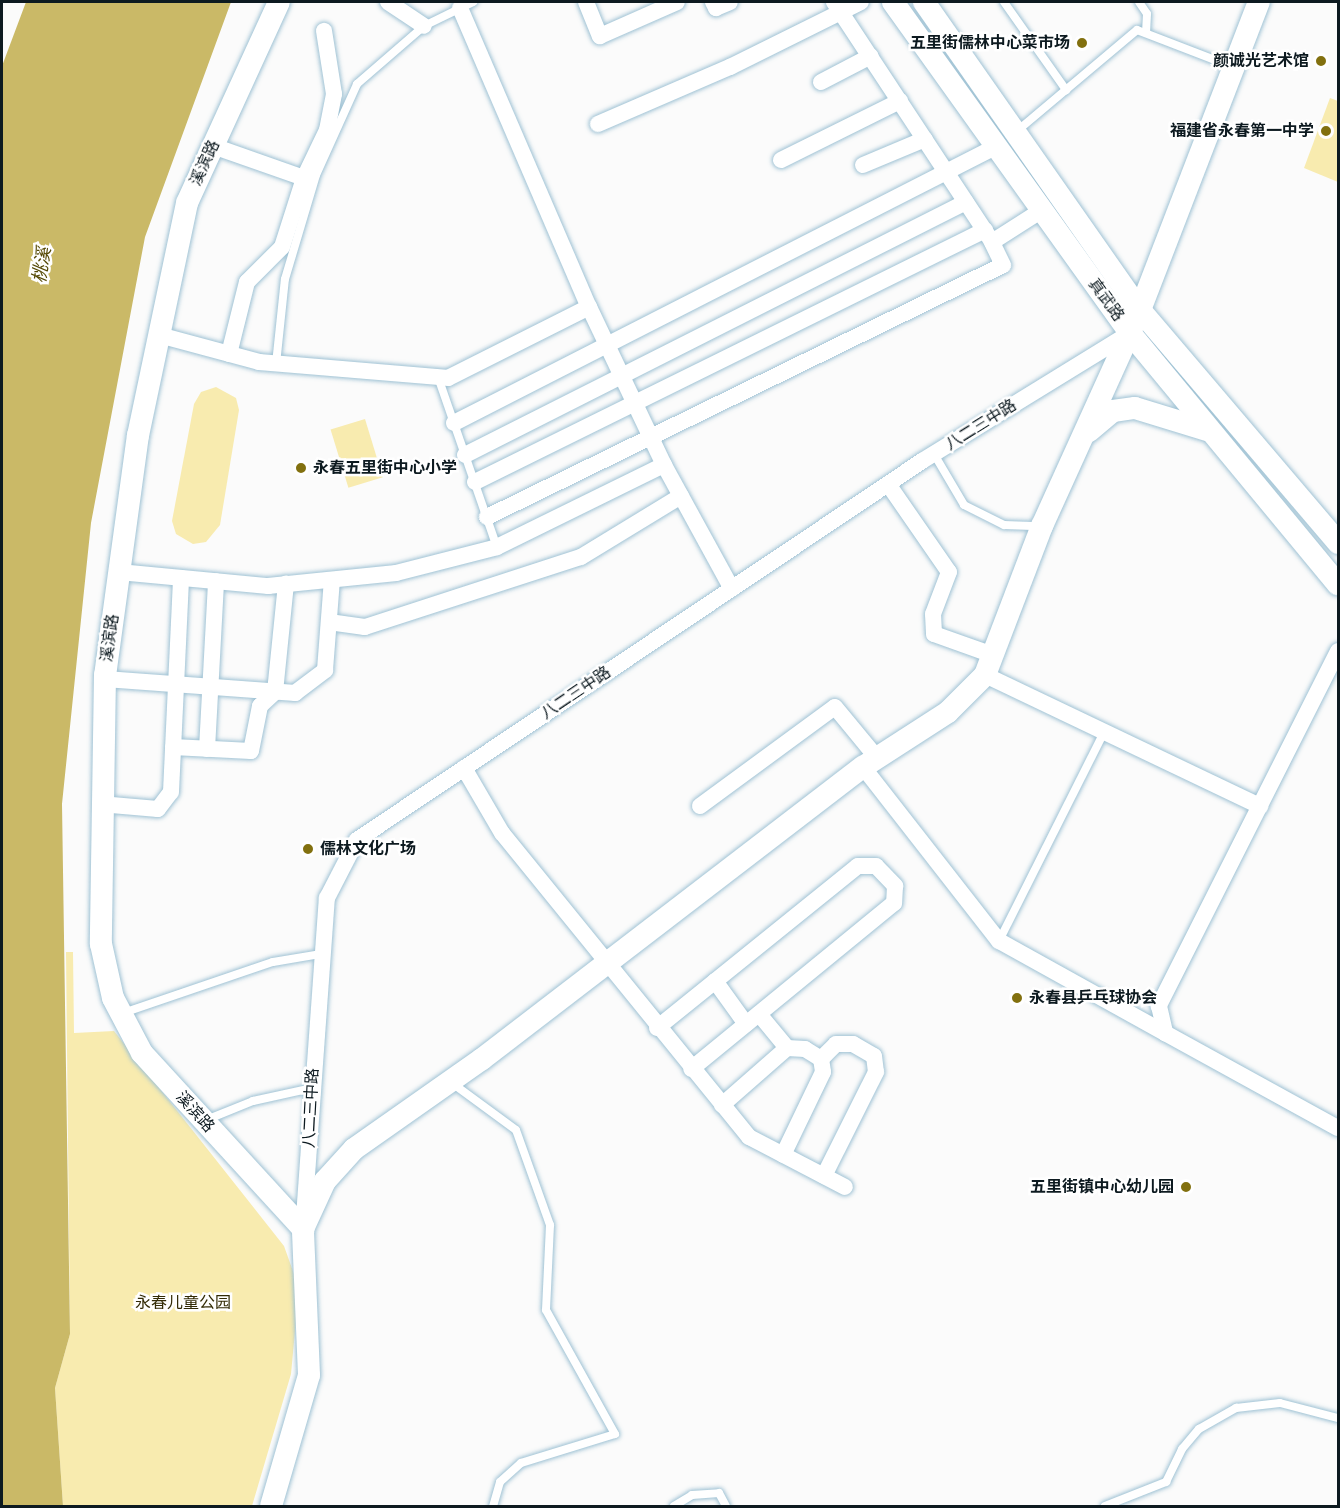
<!DOCTYPE html>
<html>
<head>
<meta charset="utf-8">
<style>
	body { margin:0 }
	#map { position:relative; width:1340px; height:1508px; overflow:hidden; background:#fbfbfb; font-family:Rubik,"Noto Sans SC",sans-serif }
	div>[style] { position:absolute }
	[style*='--x'] { left:calc(var(--x)*1px); top:calc(var(--y)*1px); width:calc(var(--w)*1px); rotate:calc(var(--a)*1deg) }
	.green>* { inset:0; background:#f8ebaf; transform-origin:0 0 }
	.water>* { inset:0; background:#cab967 }
	.roads { filter:drop-shadow(0 0 2px #9fc2d4) drop-shadow(0 0 2px #9fc2d4) }
	.service>* { height:8px; margin:-4px; padding:0 4px; transform-origin:4px; border-radius:4px; background:#fff }
	.minor>* { height:16px; margin:-8px; padding:0 8px; transform-origin:8px; border-radius:8px; background:#fff }
	.secondary>* { height:22px; margin:-11px; padding:0 11px; transform-origin:11px; border-radius:11px; background:#fff }
	.dots>* { width:16px; height:16px; translate:-50% -50%; box-sizing:border-box; border:3px solid #fff; border-radius:50% }
	span { translate:-50% -50%; white-space:nowrap; text-align:center; line-height:1.15; -webkit-text-stroke:5px #fff; paint-order:stroke }
	.poi-label { font-size:16px; color:#0d1a20; font-weight:700 }
	.right { translate:-100% -50%; text-align:right }
	.left { translate:0 -50%; text-align:left }
	.street-label { font-size:16px; color:#0d1a20 }
	.park-label { font-size:16px; color:#332b06 }
	.water-label { font-size:18px; color:#554905; font-style:italic }
	.frame { position:absolute; inset:0; border:3px solid #0d1a20; pointer-events:none }
</style>
</head>
<body>
<div id="map">
	<div class="green">
		<div style="clip-path:polygon(1330px 98px,1338px 101px,1338px 182px,1304px 168px)"></div>
		<div style="clip-path:polygon(216px 387px,236px 398px,239px 410px,220px 525px,206px 542px,193px 544px,176px 534px,172px 521px,194px 404px,201px 392px)"></div>
		<div style="left:365px;top:419px;width:61px;height:36px;rotate:73deg"></div>
		<div style="clip-path:polygon(66px 952px,73px 952px,74px 1033px,114px 1031px,284px 1246px,299px 1288px,291px 1374px,252px 1506px,63px 1506px,55px 1388px,70px 1334px)"></div>
	</div>
	<div class="water">
		<div style="clip-path:polygon(26px 2px,231px 2px,145px 237px,91px 523px,62px 804px,70px 1334px,55px 1388px,63px 1506px,2px 1506px,2px 66px)"></div>
	</div>
	<div class="roads">
		<div class="service">
			<div style="--x:1004;--y:2;--w:108;--a:54.8"></div>
			<div style="--x:1139;--y:2;--w:14;--a:56"></div>
			<div style="--x:1147;--y:14;--w:19;--a:93"></div>
			<div style="--x:1017;--y:131;--w:157;--a:-40.1"></div>
			<div style="--x:1137;--y:30;--w:103;--a:21.1"></div>
			<div style="--x:276;--y:364;--w:85;--a:-84"></div>
			<div style="--x:285;--y:279;--w:109;--a:-73.4"></div>
			<div style="--x:316;--y:175;--w:100;--a:-65.7"></div>
			<div style="--x:357;--y:84;--w:89;--a:-40.9"></div>
			<div style="--x:424;--y:26;--w:55;--a:-26.1"></div>
			<div style="--x:438;--y:377;--w:180;--a:70.9"></div>
			<div style="--x:934;--y:454;--w:59;--a:59.5"></div>
			<div style="--x:964;--y:505;--w:45;--a:26.6"></div>
			<div style="--x:1004;--y:525;--w:36;--a:2"></div>
			<div style="--x:999;--y:941;--w:234;--a:-63.3"></div>
			<div style="--x:123;--y:1013;--w:158;--a:-18.8"></div>
			<div style="--x:273;--y:962;--w:49;--a:-9.5"></div>
			<div style="--x:452;--y:1083;--w:79;--a:36.3"></div>
			<div style="--x:516;--y:1130;--w:101;--a:70.3"></div>
			<div style="--x:550;--y:1225;--w:85;--a:92.7"></div>
			<div style="--x:546;--y:1310;--w:142;--a:60.9"></div>
			<div style="--x:615;--y:1434;--w:98;--a:162.9"></div>
			<div style="--x:521;--y:1463;--w:28;--a:138"></div>
			<div style="--x:500;--y:1482;--w:25;--a:106"></div>
			<div style="--x:206;--y:1120;--w:51;--a:-22"></div>
			<div style="--x:253;--y:1101;--w:60;--a:-12.4"></div>
			<div style="--x:674;--y:1506;--w:21;--a:-31"></div>
			<div style="--x:692;--y:1495;--w:27;--a:-4"></div>
			<div style="--x:719;--y:1493;--w:15;--a:62"></div>
			<div style="--x:1105;--y:1506;--w:66;--a:-21.5"></div>
			<div style="--x:1166;--y:1482;--w:37;--a:-64"></div>
			<div style="--x:1182;--y:1449;--w:26;--a:-50"></div>
			<div style="--x:1199;--y:1429;--w:43;--a:-29.6"></div>
			<div style="--x:1236;--y:1408;--w:44;--a:-6.5"></div>
			<div style="--x:1280;--y:1403;--w:60;--a:14.5"></div>
		</div>
		<div class="minor">
			<div style="--x:388;--y:2;--w:43;--a:33.7"></div>
			<div style="--x:586;--y:2;--w:37;--a:68"></div>
			<div style="--x:600;--y:36;--w:84;--a:-23.8"></div>
			<div style="--x:713;--y:2;--w:7;--a:63"></div>
			<div style="--x:716;--y:8;--w:15;--a:-23"></div>
			<div style="--x:834;--y:2;--w:287;--a:56.6"></div>
			<div style="--x:992;--y:242;--w:59;--a:-32.6"></div>
			<div style="--x:460;--y:8;--w:326;--a:66.7"></div>
			<div style="--x:589;--y:307;--w:175;--a:64.6"></div>
			<div style="--x:664;--y:465;--w:141;--a:61.3"></div>
			<div style="--x:821;--y:82;--w:56;--a:-27.5"></div>
			<div style="--x:598;--y:124;--w:144;--a:-23.4"></div>
			<div style="--x:730;--y:67;--w:146;--a:-26.4"></div>
			<div style="--x:213;--y:146;--w:96;--a:19.4"></div>
			<div style="--x:781;--y:160;--w:133;--a:-26.4"></div>
			<div style="--x:863;--y:165;--w:67;--a:-22.8"></div>
			<div style="--x:159;--y:335;--w:104;--a:15.1"></div>
			<div style="--x:259;--y:362;--w:190;--a:4.8"></div>
			<div style="--x:448;--y:378;--w:158;--a:-26.7"></div>
			<div style="--x:229;--y:354;--w:74;--a:-76"></div>
			<div style="--x:247;--y:282;--w:49;--a:-45"></div>
			<div style="--x:282;--y:247;--w:72;--a:-72.3"></div>
			<div style="--x:304;--y:178;--w:53;--a:-64.4"></div>
			<div style="--x:327;--y:130;--w:37;--a:-79"></div>
			<div style="--x:334;--y:94;--w:64;--a:-99"></div>
			<div style="--x:454;--y:423;--w:610;--a:-27.03"></div>
			<div style="--x:465;--y:455;--w:561;--a:-26.79"></div>
			<div style="--x:475;--y:482;--w:569;--a:-26.29"></div>
			<div style="--x:888;--y:484;--w:107;--a:55.3"></div>
			<div style="--x:949;--y:572;--w:45;--a:110.9"></div>
			<div style="--x:933;--y:614;--w:20;--a:87"></div>
			<div style="--x:934;--y:634;--w:63;--a:19.6"></div>
			<div style="--x:487;--y:517;--w:574;--a:-26.03"></div>
			<div style="--x:1003;--y:265;--w:25;--a:-116"></div>
			<div style="--x:119;--y:572;--w:150;--a:5.4"></div>
			<div style="--x:268;--y:586;--w:129;--a:-5.8"></div>
			<div style="--x:396;--y:573;--w:104;--a:-14.4"></div>
			<div style="--x:497;--y:547;--w:186;--a:-26.2"></div>
			<div style="--x:329;--y:622;--w:36;--a:8"></div>
			<div style="--x:365;--y:627;--w:227;--a:-18"></div>
			<div style="--x:581;--y:557;--w:117;--a:-31.4"></div>
			<div style="--x:1338;--y:651;--w:398;--a:116.8"></div>
			<div style="--x:1159;--y:1006;--w:28;--a:77"></div>
			<div style="--x:1165;--y:1033;--w:197;--a:28.8"></div>
			<div style="--x:985;--y:675;--w:305;--a:25.5"></div>
			<div style="--x:105;--y:679;--w:191;--a:4.2"></div>
			<div style="--x:295;--y:693;--w:38;--a:-37"></div>
			<div style="--x:325;--y:670;--w:90;--a:-85.6"></div>
			<div style="--x:173;--y:747;--w:78;--a:2.9"></div>
			<div style="--x:251;--y:751;--w:46;--a:-78.7"></div>
			<div style="--x:260;--y:706;--w:21;--a:-43"></div>
			<div style="--x:275;--y:692;--w:109;--a:-84.2"></div>
			<div style="--x:207;--y:749;--w:168;--a:-86.9"></div>
			<div style="--x:863;--y:767;--w:221;--a:52"></div>
			<div style="--x:999;--y:941;--w:190;--a:29"></div>
			<div style="--x:464;--y:768;--w:75;--a:59.7"></div>
			<div style="--x:502;--y:833;--w:392;--a:50.9"></div>
			<div style="--x:749;--y:1137;--w:108;--a:27.5"></div>
			<div style="--x:100;--y:804;--w:58;--a:4.9"></div>
			<div style="--x:158;--y:809;--w:21;--a:-53"></div>
			<div style="--x:171;--y:792;--w:214;--a:-87.3"></div>
			<div style="--x:700;--y:806;--w:167;--a:-36.3"></div>
			<div style="--x:835;--y:707;--w:66;--a:50.5"></div>
			<div style="--x:715;--y:981;--w:53;--a:54.2"></div>
			<div style="--x:759;--y:1014;--w:44;--a:50.5"></div>
			<div style="--x:787;--y:1048;--w:18;--a:3"></div>
			<div style="--x:805;--y:1049;--w:19;--a:32"></div>
			<div style="--x:821;--y:1059;--w:13;--a:81"></div>
			<div style="--x:823;--y:1072;--w:92;--a:115.7"></div>
			<div style="--x:657;--y:1028;--w:258;--a:-38.9"></div>
			<div style="--x:858;--y:866;--w:18;--a:0"></div>
			<div style="--x:876;--y:866;--w:28;--a:46"></div>
			<div style="--x:895;--y:886;--w:17;--a:93"></div>
			<div style="--x:894;--y:903;--w:262;--a:140.7"></div>
			<div style="--x:821;--y:1059;--w:21;--a:-45"></div>
			<div style="--x:836;--y:1044;--w:17;--a:0"></div>
			<div style="--x:853;--y:1044;--w:24;--a:30"></div>
			<div style="--x:874;--y:1056;--w:16;--a:83"></div>
			<div style="--x:876;--y:1072;--w:116;--a:116.6"></div>
			<div style="--x:722;--y:1105;--w:86;--a:-41.2"></div>
			<div style="--x:304;--y:1217;--w:320;--a:-85.9"></div>
			<div style="--x:327;--y:898;--w:65;--a:-62.7"></div>
			<div style="--x:357;--y:840;--w:680;--a:-33.85"></div>
			<div style="--x:922;--y:461;--w:244;--a:-31.6"></div>
		</div>
		<div class="secondary">
			<div style="--x:279;--y:2;--w:221;--a:114.6"></div>
			<div style="--x:187;--y:203;--w:237;--a:101.9"></div>
			<div style="--x:138;--y:435;--w:242;--a:97.8"></div>
			<div style="--x:105;--y:675;--w:269;--a:90.9"></div>
			<div style="--x:101;--y:944;--w:55;--a:77.5"></div>
			<div style="--x:113;--y:998;--w:62;--a:62.2"></div>
			<div style="--x:142;--y:1053;--w:239;--a:47.5"></div>
			<div style="--x:893;--y:2;--w:407;--a:54.4"></div>
			<div style="--x:1130;--y:333;--w:326;--a:50.4"></div>
			<div style="--x:924;--y:2;--w:376;--a:55"></div>
			<div style="--x:1140;--y:310;--w:306;--a:49.6"></div>
			<div style="--x:1089;--y:431;--w:31;--a:-40"></div>
			<div style="--x:1113;--y:411;--w:22;--a:-8"></div>
			<div style="--x:1135;--y:408;--w:75;--a:17"></div>
			<div style="--x:271;--y:1506;--w:136;--a:-73.8"></div>
			<div style="--x:309;--y:1375;--w:146;--a:-92.4"></div>
			<div style="--x:303;--y:1229;--w:53;--a:-65.4"></div>
			<div style="--x:325;--y:1181;--w:43;--a:-47.8"></div>
			<div style="--x:354;--y:1149;--w:156;--a:-35.1"></div>
			<div style="--x:482;--y:1059;--w:480;--a:-37.5"></div>
			<div style="--x:863;--y:767;--w:101;--a:-32.9"></div>
			<div style="--x:948;--y:712;--w:52;--a:-45"></div>
			<div style="--x:985;--y:675;--w:160;--a:-69.1"></div>
			<div style="--x:1042;--y:526;--w:237;--a:-65.6"></div>
			<div style="--x:1140;--y:310;--w:330;--a:-68.9"></div>
		</div>
	</div>
	<div class="dots">
		<div style="left:1082px;top:43px;background:#82700f"></div>
		<div style="left:1321px;top:61px;background:#82700f"></div>
		<div style="left:1326px;top:131px;background:#82700f"></div>
		<div style="left:301px;top:468px;background:#82700f"></div>
		<div style="left:308px;top:849px;background:#82700f"></div>
		<div style="left:1017px;top:998px;background:#82700f"></div>
		<div style="left:1186px;top:1187px;background:#82700f"></div>
	</div>
	<div class="poi-label">
		<span class="right" style="left:1070px;top:43px">五里街儒林中心菜市场</span>
		<span class="right" style="left:1309px;top:61px">颜诚光艺术馆</span>
		<span class="right" style="left:1314px;top:131px">福建省永春第一中学</span>
		<span class="left" style="left:313px;top:468px">永春五里街中心小学</span>
		<span class="left" style="left:320px;top:849px">儒林文化广场</span>
		<span class="left" style="left:1029px;top:998px">永春县乒乓球协会</span>
		<span class="right" style="left:1174px;top:1187px">五里街镇中心幼儿园</span>
	</div>
	<div class="street-label">
		<span style="left:205px;top:163px;rotate:-65deg">溪滨路</span>
		<span style="left:1106px;top:300px;rotate:54deg">真武路</span>
		<span style="left:981px;top:425px;rotate:-32deg">八二三中路</span>
		<span style="left:110px;top:638px;rotate:-82deg">溪滨路</span>
		<span style="left:576px;top:693px;rotate:-34deg">八二三中路</span>
		<span style="left:311px;top:1108px;rotate:-87deg">八二三中路</span>
		<span style="left:195px;top:1112px;rotate:48deg">溪滨路</span>
	</div>
	<div class="park-label">
		<span style="left:183px;top:1303px">永春儿童公园</span>
	</div>
	<div class="water-label">
		<span style="left:42px;top:265px;rotate:-81deg">桃溪</span>
	</div>
	<div class="frame"></div>
</div>
</body>
</html>
